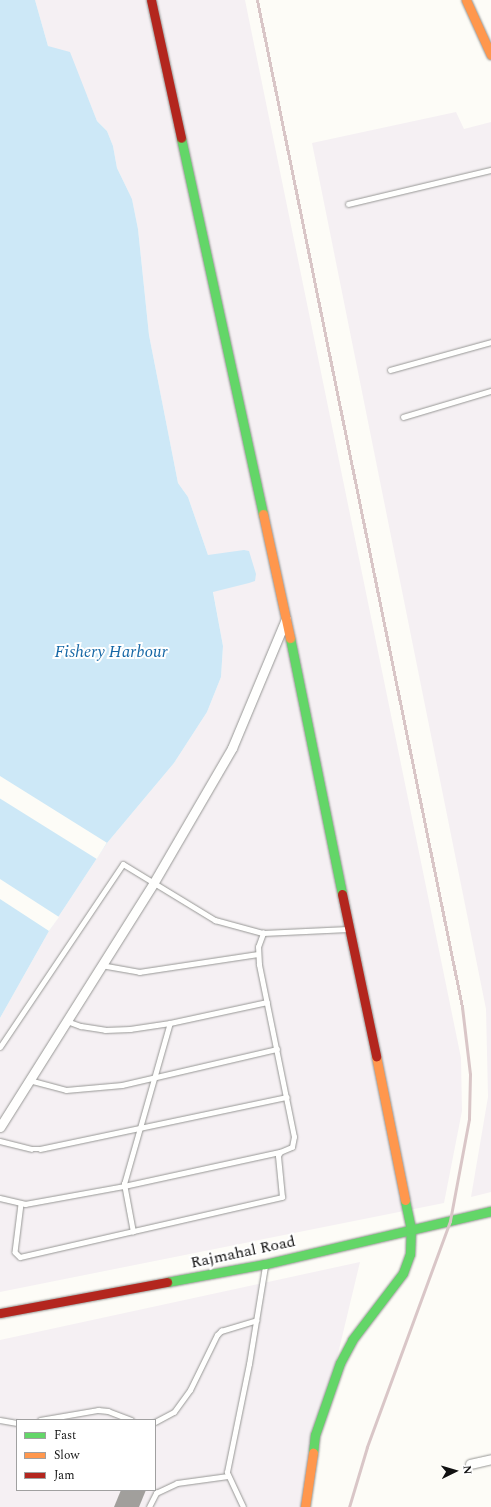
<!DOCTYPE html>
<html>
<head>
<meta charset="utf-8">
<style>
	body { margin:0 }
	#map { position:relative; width:491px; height:1507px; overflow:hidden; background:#fdfcf7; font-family:Spectral,serif }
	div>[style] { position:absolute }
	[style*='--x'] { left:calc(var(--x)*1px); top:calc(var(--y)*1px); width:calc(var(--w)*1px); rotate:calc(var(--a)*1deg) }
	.industrial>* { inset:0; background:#f5f0f3 }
	.water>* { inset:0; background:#cde8f7 }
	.pier>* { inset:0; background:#fdfcf7; transform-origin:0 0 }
	.building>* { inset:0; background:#a19f9c }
	.roads { filter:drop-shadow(0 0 1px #979795) drop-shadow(0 0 1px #979795) }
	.lane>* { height:4.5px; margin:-2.25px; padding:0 2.25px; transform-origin:2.25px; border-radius:2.25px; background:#fffffe }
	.street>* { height:9px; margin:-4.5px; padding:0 4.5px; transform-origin:4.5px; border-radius:4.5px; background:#fffffe }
	.fast>* { height:9px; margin:-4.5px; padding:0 4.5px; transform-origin:4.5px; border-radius:4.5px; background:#63d668 }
	.slow>* { height:9px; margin:-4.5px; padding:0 4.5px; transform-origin:4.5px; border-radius:4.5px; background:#ff974d }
	.jam>* { height:9px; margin:-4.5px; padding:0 4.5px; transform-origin:4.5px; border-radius:4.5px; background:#b3261e }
	.rail>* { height:3px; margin:-1.5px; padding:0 1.5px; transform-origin:1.5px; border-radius:1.5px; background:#d9c6c7 }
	span { translate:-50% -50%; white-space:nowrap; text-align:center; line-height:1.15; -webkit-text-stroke:4px #fff; paint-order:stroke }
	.street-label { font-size:16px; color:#111 }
	.water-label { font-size:17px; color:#1768a6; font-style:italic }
	.legend { position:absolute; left:16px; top:1419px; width:140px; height:72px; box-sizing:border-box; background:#fff; border:1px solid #a0a0a0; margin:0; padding:5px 7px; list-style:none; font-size:12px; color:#111 }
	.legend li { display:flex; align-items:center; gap:8px; height:20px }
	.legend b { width:20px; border:1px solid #a0a0a0 }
	.north { position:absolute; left:435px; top:1451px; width:40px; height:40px; -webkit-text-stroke:3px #fff; paint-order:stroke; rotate:85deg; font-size:11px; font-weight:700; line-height:16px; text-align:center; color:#111 }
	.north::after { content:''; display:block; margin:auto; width:14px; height:18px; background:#111; clip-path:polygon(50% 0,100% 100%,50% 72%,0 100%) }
</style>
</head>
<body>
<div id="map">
	<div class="industrial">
		<div style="clip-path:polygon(35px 0,245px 0,461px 1058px,462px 1111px,444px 1203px,0 1292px,0 1018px,49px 931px,107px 843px,174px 763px,207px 712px,221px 677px,223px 646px,213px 591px,255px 580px,214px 555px,208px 555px,188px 497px,178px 483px,149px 335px,138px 229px,132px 199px,117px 168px,113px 146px,107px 131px,97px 121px,87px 96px,55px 50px,48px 46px)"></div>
		<div style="clip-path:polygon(456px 112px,464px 129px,491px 122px,491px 1192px,471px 1197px,488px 1097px,486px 1009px,312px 143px)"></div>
		<div style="clip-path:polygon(evenodd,360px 1262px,309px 1475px,304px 1507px,0 1507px,0 1340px,360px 1262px,17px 1420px,155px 1420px,155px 1490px,17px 1490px,17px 1420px)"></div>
	</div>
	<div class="water">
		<div style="clip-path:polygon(0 0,35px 0,48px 46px,70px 52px,97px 121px,107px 131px,113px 146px,117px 168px,132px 199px,138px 229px,149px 335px,178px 483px,188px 497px,208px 555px,244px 550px,249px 551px,256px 574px,255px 581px,249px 583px,213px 592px,223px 646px,221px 677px,207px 712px,174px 763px,107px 843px,49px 931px,0 1018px)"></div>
	</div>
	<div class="pier">
		<div style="left:0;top:776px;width:126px;height:19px;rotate:32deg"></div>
		<div style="clip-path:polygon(0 879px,59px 917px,49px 931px,0 899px)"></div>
	</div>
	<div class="building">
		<div style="clip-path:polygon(121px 1490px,146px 1490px,139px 1507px,114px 1507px)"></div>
	</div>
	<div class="roads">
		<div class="lane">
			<div style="--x:348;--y:204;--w:147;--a:-13.4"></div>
			<div style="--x:390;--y:370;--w:105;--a:-15.5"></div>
			<div style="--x:403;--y:417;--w:92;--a:-16.5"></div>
			<div style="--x:101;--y:965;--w:39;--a:10"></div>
			<div style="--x:139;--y:972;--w:120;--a:-8.6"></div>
			<div style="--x:67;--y:1021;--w:15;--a:20"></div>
			<div style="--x:81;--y:1026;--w:24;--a:9"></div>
			<div style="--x:105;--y:1030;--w:25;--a:-2"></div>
			<div style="--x:130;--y:1029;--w:40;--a:-8.5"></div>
			<div style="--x:170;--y:1023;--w:99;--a:-12.2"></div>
			<div style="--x:0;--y:1047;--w:220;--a:-56.1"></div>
			<div style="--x:123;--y:864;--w:108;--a:31.3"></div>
			<div style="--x:215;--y:920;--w:50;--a:15.2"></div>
			<div style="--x:263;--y:933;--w:85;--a:-2.7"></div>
			<div style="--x:29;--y:1080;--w:38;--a:15"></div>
			<div style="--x:66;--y:1090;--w:56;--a:-5.1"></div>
			<div style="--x:122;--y:1085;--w:159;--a:-13.1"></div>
			<div style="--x:0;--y:1141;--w:32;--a:14"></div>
			<div style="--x:31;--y:1149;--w:9;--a:0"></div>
			<div style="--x:40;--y:1149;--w:252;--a:-11.9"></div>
			<div style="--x:0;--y:1198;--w:26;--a:13"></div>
			<div style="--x:25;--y:1204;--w:101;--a:-10.3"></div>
			<div style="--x:124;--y:1186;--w:160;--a:-12.3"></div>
			<div style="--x:21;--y:1204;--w:48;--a:97.1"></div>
			<div style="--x:15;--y:1252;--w:7;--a:45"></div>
			<div style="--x:20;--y:1257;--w:269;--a:-12.9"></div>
			<div style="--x:282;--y:1197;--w:41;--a:-95.6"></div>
			<div style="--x:278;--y:1156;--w:4;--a:-63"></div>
			<div style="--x:280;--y:1152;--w:13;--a:-23"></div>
			<div style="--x:292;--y:1147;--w:10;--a:-79"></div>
			<div style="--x:294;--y:1137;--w:176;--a:-101.5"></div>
			<div style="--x:259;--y:965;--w:18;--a:-93"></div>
			<div style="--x:258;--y:947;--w:15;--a:-70"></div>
			<div style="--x:133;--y:1232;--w:49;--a:-100.6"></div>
			<div style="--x:124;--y:1184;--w:167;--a:-74.1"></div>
			<div style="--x:0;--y:1420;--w:17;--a:10"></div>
			<div style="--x:40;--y:1420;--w:59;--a:-9.8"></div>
			<div style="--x:98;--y:1410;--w:10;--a:6"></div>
			<div style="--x:108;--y:1411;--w:25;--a:21"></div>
			<div style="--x:155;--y:1422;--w:21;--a:-28"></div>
			<div style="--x:174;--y:1412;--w:27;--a:-54"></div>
			<div style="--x:190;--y:1390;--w:61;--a:-63.9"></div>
			<div style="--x:217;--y:1335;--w:6;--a:-45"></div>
			<div style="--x:221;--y:1331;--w:37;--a:-17"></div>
			<div style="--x:149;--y:1507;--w:16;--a:-63"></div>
			<div style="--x:156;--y:1493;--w:23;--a:-25"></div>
			<div style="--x:177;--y:1483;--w:51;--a:-7.8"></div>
			<div style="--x:243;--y:1507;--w:38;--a:-115"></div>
			<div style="--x:227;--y:1472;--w:110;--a:-78.5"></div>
			<div style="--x:249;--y:1364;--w:99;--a:-80.7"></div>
		</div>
		<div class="street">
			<div style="--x:0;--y:1127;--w:289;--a:-57.8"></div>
			<div style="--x:154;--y:882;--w:155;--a:-59.8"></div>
			<div style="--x:232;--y:748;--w:140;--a:-67.3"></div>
			<div style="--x:470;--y:1464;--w:22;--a:-13"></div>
		</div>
		<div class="fast">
			<div style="--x:181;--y:138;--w:385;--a:77.7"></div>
			<div style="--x:290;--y:638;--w:261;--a:78.5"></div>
			<div style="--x:167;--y:1282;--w:100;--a:-10.4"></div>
			<div style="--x:265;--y:1264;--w:232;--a:-13.2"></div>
			<div style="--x:313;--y:1453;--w:18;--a:-84"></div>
			<div style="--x:315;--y:1435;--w:76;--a:-70.9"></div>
			<div style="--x:340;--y:1363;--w:26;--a:-62"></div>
			<div style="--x:352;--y:1340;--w:84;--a:-52.7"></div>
			<div style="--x:403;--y:1273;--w:20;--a:-70"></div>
			<div style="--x:410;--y:1254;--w:25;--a:-88"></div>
			<div style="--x:411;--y:1229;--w:30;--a:-102"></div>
		</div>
		<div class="slow">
			<div style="--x:466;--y:0;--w:60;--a:65.6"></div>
			<div style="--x:263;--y:514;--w:127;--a:77.7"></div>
			<div style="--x:376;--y:1056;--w:147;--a:78.6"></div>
			<div style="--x:305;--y:1507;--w:55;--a:-81.6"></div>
		</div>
		<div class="jam">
			<div style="--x:151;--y:0;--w:141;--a:77.7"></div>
			<div style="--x:342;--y:894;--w:166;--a:78.1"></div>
			<div style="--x:0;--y:1313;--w:170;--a:-10.5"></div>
		</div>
	</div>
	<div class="rail">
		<div style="--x:257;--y:0;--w:1028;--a:78.49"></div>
		<div style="--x:462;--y:1007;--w:67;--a:83.2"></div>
		<div style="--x:470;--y:1074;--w:45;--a:91.3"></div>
		<div style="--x:469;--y:1119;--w:104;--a:100.6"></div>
		<div style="--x:450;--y:1221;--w:241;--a:110.2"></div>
		<div style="--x:367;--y:1447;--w:63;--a:106.7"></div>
	</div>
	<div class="street-label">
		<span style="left:243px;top:1252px;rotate:-12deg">Rajmahal Road</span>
	</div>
	<div class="water-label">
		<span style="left:111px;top:653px">Fishery Harbour</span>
	</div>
	<ul class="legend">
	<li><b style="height:5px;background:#63d668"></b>Fast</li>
	<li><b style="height:5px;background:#ff974d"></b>Slow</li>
	<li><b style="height:5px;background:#b3261e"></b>Jam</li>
	</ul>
	<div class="north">N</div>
</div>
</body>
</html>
